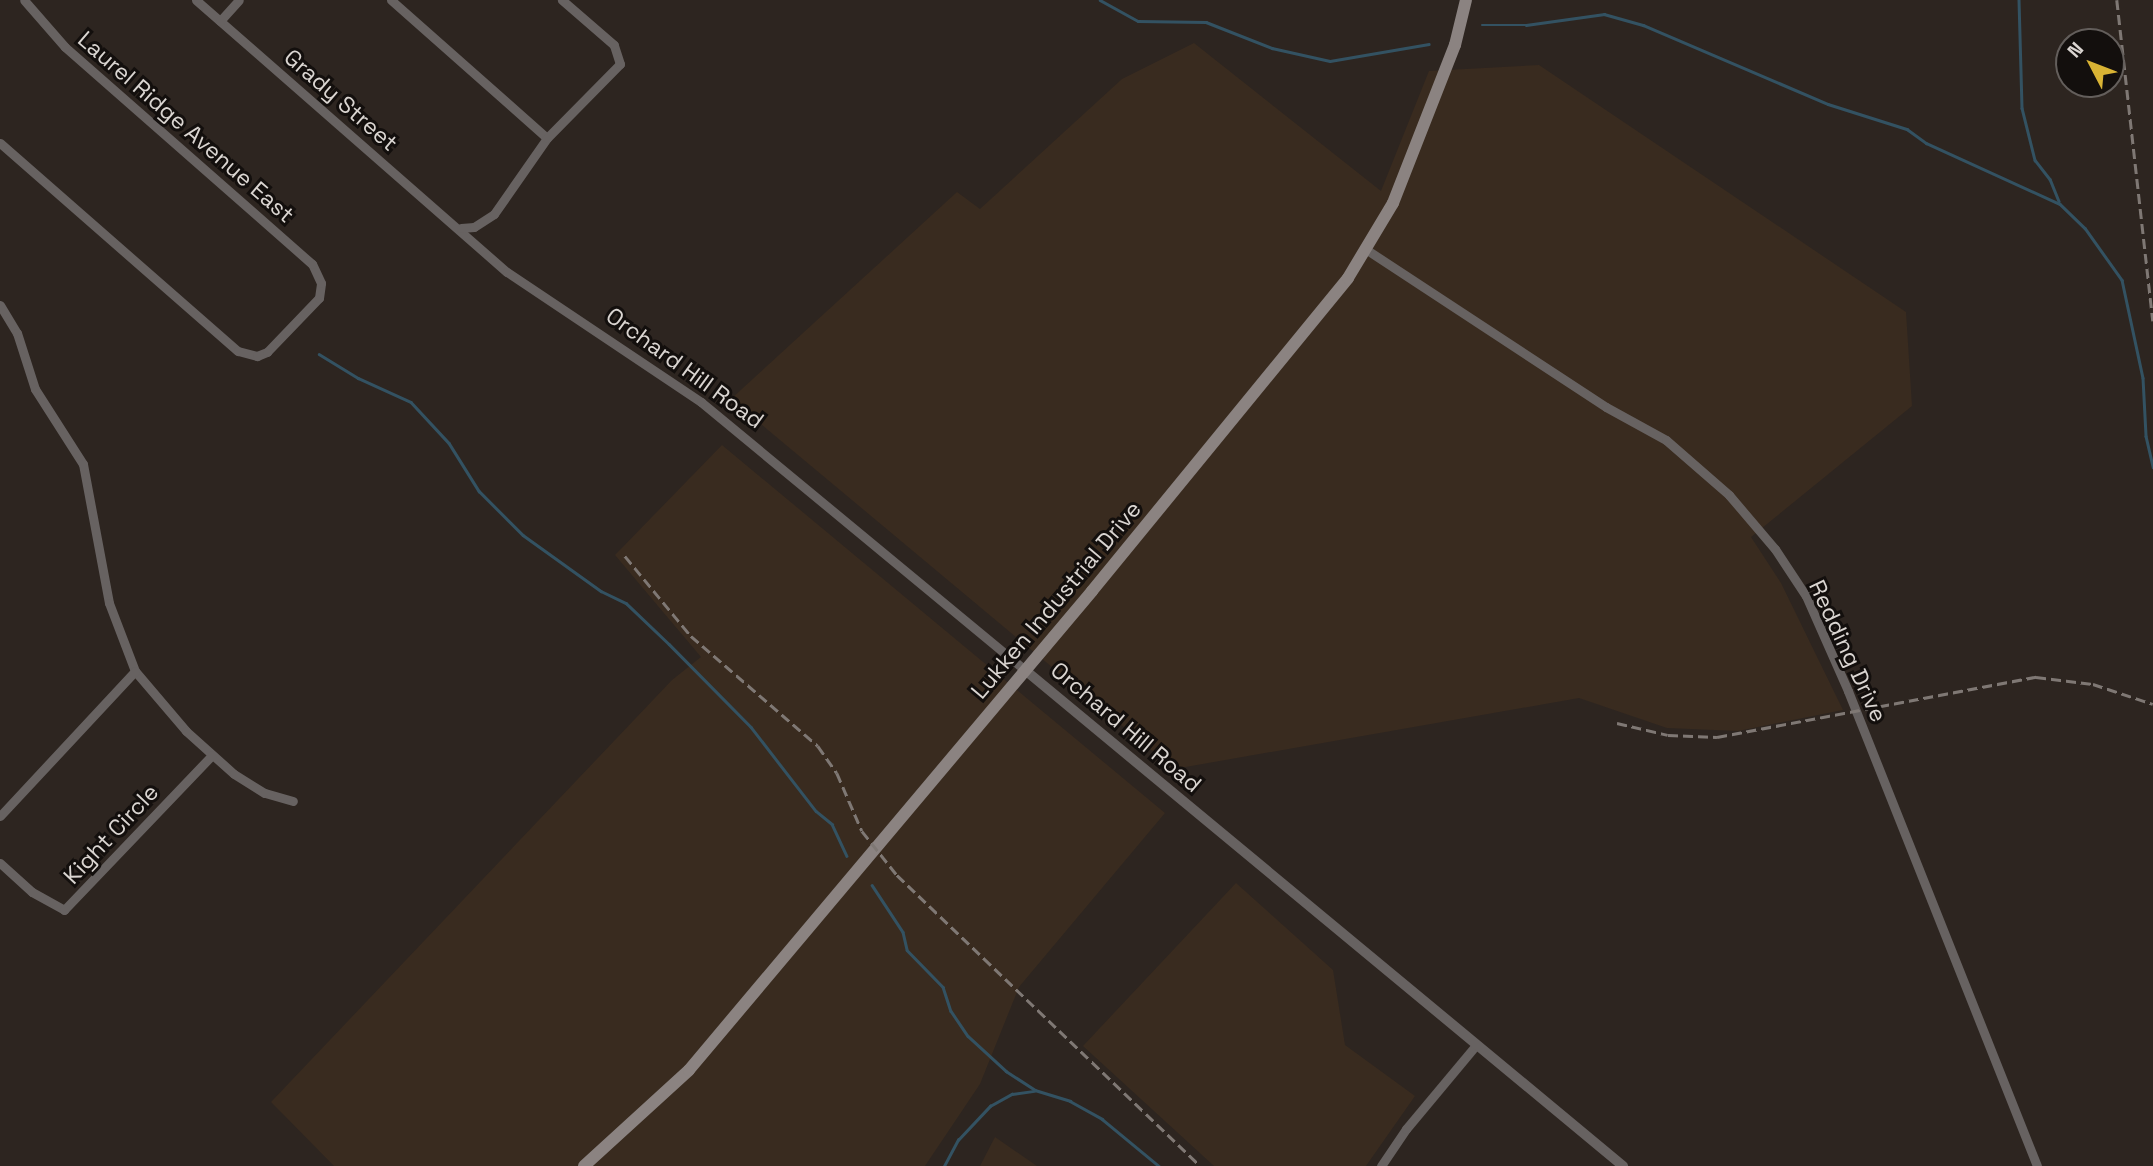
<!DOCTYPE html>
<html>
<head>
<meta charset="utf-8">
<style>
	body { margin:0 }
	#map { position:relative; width:2153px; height:1166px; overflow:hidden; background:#2d2520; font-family:"Space Grotesk",sans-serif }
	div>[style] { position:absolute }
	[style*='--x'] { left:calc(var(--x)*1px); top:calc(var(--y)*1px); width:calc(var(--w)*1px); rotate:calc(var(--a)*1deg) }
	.industrial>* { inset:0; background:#392b1f }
	.stream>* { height:2.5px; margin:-1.25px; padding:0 1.25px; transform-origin:1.25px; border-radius:1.25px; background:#335262 }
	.minor>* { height:9px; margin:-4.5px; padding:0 4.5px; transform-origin:4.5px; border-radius:4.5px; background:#676261 }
	.tertiary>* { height:10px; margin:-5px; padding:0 5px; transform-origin:5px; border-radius:5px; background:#676261 }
	.secondary>* { height:12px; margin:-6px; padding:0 6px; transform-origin:6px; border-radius:6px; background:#8b8381 }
	.rail>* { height:2.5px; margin-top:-1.25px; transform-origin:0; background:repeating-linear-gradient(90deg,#7f7874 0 10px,transparent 0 15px) }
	span { translate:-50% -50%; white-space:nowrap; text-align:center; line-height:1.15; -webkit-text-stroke:6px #130f0d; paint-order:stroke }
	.street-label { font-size:23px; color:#dad5d1 }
	.north { position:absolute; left:2055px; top:28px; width:70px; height:70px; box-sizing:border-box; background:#130f0d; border:2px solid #635e5b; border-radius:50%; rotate:312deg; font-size:19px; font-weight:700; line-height:28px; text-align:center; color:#dad5d1 }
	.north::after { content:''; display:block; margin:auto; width:24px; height:32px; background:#d9b334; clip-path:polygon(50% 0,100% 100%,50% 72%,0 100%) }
</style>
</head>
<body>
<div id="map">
	<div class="industrial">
		<div style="clip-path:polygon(1194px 43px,1381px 191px,1429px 71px,1539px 65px,1906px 312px,1912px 406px,1751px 537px,1781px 583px,1843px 710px,1738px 731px,1667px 728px,1579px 698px,1174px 769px,731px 399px,957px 192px,980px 209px,1122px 79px)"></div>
		<div style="clip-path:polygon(722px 445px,1165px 813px,1019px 987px,980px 1084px,925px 1166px,334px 1166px,271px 1102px,672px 680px,701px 657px,615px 555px)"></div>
		<div style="clip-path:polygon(1236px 883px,1333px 970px,1345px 1045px,1415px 1096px,1366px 1166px,1214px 1166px,1083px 1046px)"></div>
		<div style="clip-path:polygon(995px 1137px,1037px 1166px,980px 1166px)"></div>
	</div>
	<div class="stream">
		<div style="--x:1100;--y:0;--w:43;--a:28.9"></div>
		<div style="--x:1138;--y:21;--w:68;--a:0.8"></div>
		<div style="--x:1206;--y:22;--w:71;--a:21.5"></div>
		<div style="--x:1272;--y:48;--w:59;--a:12.6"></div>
		<div style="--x:1330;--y:61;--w:100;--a:-9.7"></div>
		<div style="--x:2019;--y:0;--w:108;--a:88.4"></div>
		<div style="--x:2022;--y:108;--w:54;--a:76"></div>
		<div style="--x:2035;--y:160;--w:24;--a:52"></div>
		<div style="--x:2050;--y:179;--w:24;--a:68"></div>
		<div style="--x:1482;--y:25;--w:44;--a:0"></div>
		<div style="--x:1526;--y:25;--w:79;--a:-8"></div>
		<div style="--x:1604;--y:14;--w:41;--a:15.8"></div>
		<div style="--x:1643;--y:25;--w:201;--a:23.1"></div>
		<div style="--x:1828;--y:104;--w:83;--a:17.6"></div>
		<div style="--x:1907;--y:129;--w:24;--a:36"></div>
		<div style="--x:1926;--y:143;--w:147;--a:24.5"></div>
		<div style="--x:2060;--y:204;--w:35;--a:44"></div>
		<div style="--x:2085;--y:228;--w:64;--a:54.6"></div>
		<div style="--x:2122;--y:280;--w:100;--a:77.9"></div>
		<div style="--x:2143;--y:378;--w:58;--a:87"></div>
		<div style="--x:2146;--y:436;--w:32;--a:77"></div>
		<div style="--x:319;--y:354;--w:46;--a:31.6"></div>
		<div style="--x:358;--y:378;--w:58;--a:24.4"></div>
		<div style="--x:411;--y:402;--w:56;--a:47.2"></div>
		<div style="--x:449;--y:443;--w:57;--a:58"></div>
		<div style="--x:479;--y:491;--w:62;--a:45"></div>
		<div style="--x:523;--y:535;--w:96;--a:35.7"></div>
		<div style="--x:601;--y:591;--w:28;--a:26"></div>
		<div style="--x:626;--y:603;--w:59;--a:43.6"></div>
		<div style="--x:669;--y:644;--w:117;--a:45.3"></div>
		<div style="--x:751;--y:727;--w:106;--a:52.3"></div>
		<div style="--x:816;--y:811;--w:21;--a:39"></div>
		<div style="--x:832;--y:824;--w:35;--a:65"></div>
		<div style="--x:872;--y:885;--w:56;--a:56.6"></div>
		<div style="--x:903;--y:932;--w:18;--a:77"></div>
		<div style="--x:907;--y:950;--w:52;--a:45.8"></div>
		<div style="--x:943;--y:987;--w:25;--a:72"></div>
		<div style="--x:951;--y:1011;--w:30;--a:56"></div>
		<div style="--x:968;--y:1036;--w:52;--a:42.6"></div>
		<div style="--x:1006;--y:1071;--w:35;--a:33"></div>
		<div style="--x:1035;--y:1090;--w:37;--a:17"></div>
		<div style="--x:1070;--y:1101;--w:37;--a:29"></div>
		<div style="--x:1102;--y:1119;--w:74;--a:39.5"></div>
		<div style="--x:944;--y:1166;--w:30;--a:-62"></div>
		<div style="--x:958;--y:1140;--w:47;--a:-46.7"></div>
		<div style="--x:990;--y:1106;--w:25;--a:-29"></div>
		<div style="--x:1012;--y:1094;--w:22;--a:-8"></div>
	</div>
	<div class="minor">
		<div style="--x:196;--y:0;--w:413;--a:41.2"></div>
		<div style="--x:507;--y:272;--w:234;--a:33.8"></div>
		<div style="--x:701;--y:402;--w:420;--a:39.6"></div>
		<div style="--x:391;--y:0;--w:208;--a:41.5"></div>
		<div style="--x:220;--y:21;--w:28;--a:-48"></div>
		<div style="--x:0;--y:143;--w:316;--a:41.2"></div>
		<div style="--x:238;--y:351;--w:20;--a:15"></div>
		<div style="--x:257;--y:356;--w:11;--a:-22"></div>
		<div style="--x:267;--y:352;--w:75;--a:-46.1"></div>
		<div style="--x:319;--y:298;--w:15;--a:-82"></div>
		<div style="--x:321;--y:283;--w:21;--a:-115"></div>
		<div style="--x:312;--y:264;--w:329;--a:-138.7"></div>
		<div style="--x:65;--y:47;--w:62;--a:-131.1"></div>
		<div style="--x:461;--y:228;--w:13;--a:-4"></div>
		<div style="--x:474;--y:227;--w:24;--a:-33"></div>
		<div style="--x:494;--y:214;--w:93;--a:-55.1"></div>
		<div style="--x:547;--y:138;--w:104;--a:-45.4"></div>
		<div style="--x:620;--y:64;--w:20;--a:-108"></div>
		<div style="--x:614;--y:45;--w:69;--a:-139.1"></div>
		<div style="--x:1367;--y:250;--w:286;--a:33.3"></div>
		<div style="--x:1606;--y:407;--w:68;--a:28.8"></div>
		<div style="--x:1666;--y:440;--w:84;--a:41.1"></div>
		<div style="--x:1729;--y:495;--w:71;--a:49.6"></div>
		<div style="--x:1775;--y:549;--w:56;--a:56.6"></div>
		<div style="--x:1806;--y:596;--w:104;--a:66.1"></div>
		<div style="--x:1848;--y:691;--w:511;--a:68.3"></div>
		<div style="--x:0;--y:305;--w:33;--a:59"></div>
		<div style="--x:17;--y:333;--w:59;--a:72.2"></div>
		<div style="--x:35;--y:389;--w:89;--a:57.4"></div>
		<div style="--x:83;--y:464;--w:141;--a:79.4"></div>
		<div style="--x:109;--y:603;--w:73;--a:69.1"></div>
		<div style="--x:135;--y:671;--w:79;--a:49.6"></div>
		<div style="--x:186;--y:731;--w:64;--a:41.9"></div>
		<div style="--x:234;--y:774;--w:36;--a:32"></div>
		<div style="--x:265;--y:793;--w:29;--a:16"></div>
		<div style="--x:0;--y:816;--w:198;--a:-47"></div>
		<div style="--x:0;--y:863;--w:43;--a:42.2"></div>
		<div style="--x:32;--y:892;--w:37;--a:29"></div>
		<div style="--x:64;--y:910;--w:214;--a:-46.3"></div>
		<div style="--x:1381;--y:1166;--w:45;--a:-56"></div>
		<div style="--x:1406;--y:1129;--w:109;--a:-50.2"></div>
	</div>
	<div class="tertiary">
		<div style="--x:1025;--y:670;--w:777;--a:39.67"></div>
	</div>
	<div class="secondary">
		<div style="--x:584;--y:1166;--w:142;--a:-42.4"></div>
		<div style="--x:689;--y:1070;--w:626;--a:-49.92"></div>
		<div style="--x:1092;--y:591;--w:404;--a:-50.7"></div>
		<div style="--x:1348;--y:278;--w:87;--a:-59"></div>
		<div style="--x:1393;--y:203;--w:170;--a:-68.6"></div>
		<div style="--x:1455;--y:45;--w:46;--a:-76.3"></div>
	</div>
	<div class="rail">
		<div style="--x:2117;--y:0;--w:323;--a:83.6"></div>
		<div style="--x:625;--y:556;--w:104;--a:50.5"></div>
		<div style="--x:691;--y:636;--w:168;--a:40.9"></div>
		<div style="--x:818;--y:746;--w:33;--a:55"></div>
		<div style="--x:837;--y:773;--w:63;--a:66.7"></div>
		<div style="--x:862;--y:831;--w:56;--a:51.5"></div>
		<div style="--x:897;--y:875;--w:420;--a:43.8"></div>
		<div style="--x:1617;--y:723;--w:52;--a:13.2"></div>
		<div style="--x:1668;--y:735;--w:49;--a:2.3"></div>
		<div style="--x:1717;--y:737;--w:325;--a:-10.7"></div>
		<div style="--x:2036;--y:677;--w:57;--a:7"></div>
		<div style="--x:2093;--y:684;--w:63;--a:18.4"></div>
	</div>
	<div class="street-label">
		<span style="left:341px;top:100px;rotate:41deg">Grady Street</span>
		<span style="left:186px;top:127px;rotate:41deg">Laurel Ridge Avenue East</span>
		<span style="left:685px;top:368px;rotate:36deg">Orchard Hill Road</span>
		<span style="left:1056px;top:600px;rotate:-50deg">Lukken Industrial Drive</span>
		<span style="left:1848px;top:651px;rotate:65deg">Redding Drive</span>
		<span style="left:1126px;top:727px;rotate:40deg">Orchard Hill Road</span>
		<span style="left:111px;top:834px;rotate:-47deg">Kight Circle</span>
	</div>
	<div class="north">N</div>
</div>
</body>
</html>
